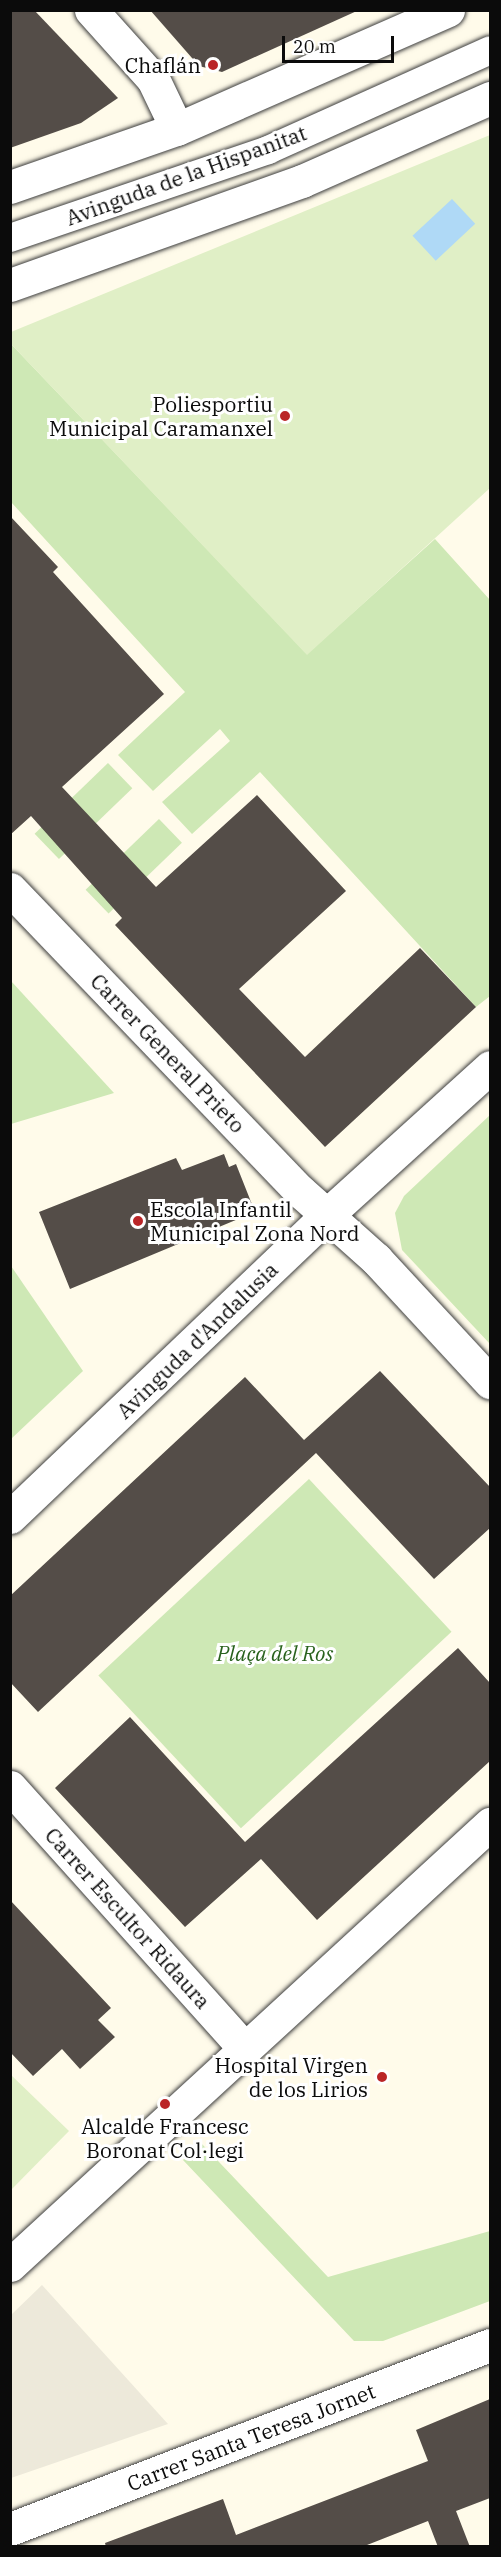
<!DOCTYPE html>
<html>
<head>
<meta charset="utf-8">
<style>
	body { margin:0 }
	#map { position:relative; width:501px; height:2557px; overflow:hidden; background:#fffbea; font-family:"IBM Plex Serif",serif }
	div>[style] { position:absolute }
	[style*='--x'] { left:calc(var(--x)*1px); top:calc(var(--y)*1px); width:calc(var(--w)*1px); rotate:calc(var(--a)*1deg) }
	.green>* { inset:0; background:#cee8b5; transform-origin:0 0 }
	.pitch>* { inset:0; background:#e0efc6 }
	.plaza>* { inset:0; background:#ede9da }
	.water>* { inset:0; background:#afd9f6; transform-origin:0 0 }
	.building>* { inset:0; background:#544d48 }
	.roads { filter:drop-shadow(0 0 2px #3e3e3e) drop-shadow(0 0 2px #3e3e3e) }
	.pedestrian>* { height:28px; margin:-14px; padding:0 14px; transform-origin:14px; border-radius:14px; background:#fff }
	.minor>* { height:33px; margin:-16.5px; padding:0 16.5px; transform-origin:16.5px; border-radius:16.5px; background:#fff }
	.tertiary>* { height:33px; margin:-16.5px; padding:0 16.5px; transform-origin:16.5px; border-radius:16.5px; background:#fff }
	.dots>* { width:16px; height:16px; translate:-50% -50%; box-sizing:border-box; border:3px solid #fff; border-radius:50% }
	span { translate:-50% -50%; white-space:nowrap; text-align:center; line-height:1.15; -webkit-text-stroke:6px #fff; paint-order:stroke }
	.poi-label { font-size:21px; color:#0b0b0b }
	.right { translate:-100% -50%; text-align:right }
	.left { translate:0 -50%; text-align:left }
	.street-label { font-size:21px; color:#0b0b0b }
	.park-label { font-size:21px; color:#29621d; font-style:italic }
	.frame { position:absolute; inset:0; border:12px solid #0b0b0b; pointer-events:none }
	.scale { position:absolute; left:282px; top:36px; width:112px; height:27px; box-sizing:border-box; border:3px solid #0b0b0b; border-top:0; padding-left:8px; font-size:18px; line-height:21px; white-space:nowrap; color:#0b0b0b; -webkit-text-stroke:4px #fff; paint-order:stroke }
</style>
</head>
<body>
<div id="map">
	<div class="green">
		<div style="clip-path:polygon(11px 344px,307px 654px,435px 539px,490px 600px,490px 996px,476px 1007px,260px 772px,192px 834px,162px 802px,230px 741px,220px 729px,153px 791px,118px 755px,185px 692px,11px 502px)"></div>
		<div style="left:108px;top:763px;width:35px;height:102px;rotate:46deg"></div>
		<div style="left:159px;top:819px;width:33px;height:102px;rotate:46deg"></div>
		<div style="clip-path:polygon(10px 981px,11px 981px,114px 1093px,11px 1124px)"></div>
		<div style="clip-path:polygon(490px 1115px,490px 1344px,402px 1250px,395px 1213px,404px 1196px)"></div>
		<div style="clip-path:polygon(11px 1266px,83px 1371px,11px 1439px,10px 1439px)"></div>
		<div style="left:309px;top:1479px;width:209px;height:288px;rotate:47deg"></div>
		<div style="clip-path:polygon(201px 2143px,328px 2277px,490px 2231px,490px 2301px,383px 2341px,354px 2341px,183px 2160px)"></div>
	</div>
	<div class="pitch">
		<div style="clip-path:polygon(490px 135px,490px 488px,307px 655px,11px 344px,11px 332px)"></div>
		<div style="clip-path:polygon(10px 2074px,69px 2131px,11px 2190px,10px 2190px)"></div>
	</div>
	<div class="plaza">
		<div style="clip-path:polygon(42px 2285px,168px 2424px,11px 2478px,11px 2315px)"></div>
	</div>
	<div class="water">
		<div style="left:452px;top:199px;width:34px;height:54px;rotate:47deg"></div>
	</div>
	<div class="building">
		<div style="clip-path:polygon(10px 10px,34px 10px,118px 98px,81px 123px,10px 148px)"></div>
		<div style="clip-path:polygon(150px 10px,359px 10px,222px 72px,199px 66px)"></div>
		<div style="clip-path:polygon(10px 516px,58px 567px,53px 572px,164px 694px,62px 787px,156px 887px,257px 795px,346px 891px,239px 989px,305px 1057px,420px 948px,476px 1007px,325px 1147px,115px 925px,122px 918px,31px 816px,10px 835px)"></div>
		<div style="clip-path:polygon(224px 1154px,229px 1167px,236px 1164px,255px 1212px,70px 1289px,39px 1212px,176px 1158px,182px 1170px)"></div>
		<div style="clip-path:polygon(380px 1371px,490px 1487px,490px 1528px,434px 1579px,316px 1453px,38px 1712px,10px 1682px,10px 1596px,245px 1377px,304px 1440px)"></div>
		<div style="clip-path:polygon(458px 1648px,490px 1683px,490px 1761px,317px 1920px,261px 1859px,185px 1927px,55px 1788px,130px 1717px,245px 1842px)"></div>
		<div style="clip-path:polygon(10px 1900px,111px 2008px,98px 2020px,115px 2037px,80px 2069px,62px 2049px,33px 2076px,10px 2052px)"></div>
		<div style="clip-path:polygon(490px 2399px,490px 2498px,456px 2511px,470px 2547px,438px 2547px,428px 2521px,362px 2547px,106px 2547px,105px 2543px,223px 2499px,236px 2535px,428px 2461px,416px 2430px)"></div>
	</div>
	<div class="roads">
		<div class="pedestrian">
			<div style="--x:10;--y:238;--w:273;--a:-18.8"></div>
			<div style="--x:268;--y:150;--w:243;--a:-24.2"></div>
		</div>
		<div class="minor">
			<div style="--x:91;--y:10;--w:93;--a:48.1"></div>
			<div style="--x:153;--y:79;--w:55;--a:64.4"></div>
			<div style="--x:10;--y:889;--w:420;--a:46.2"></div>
			<div style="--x:301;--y:1192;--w:101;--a:41.8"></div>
			<div style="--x:376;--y:1259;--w:168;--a:47.2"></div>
			<div style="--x:10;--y:1517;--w:438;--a:-43.6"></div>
			<div style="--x:327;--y:1215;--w:220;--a:-42.2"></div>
			<div style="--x:10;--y:1787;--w:352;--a:48.1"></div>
			<div style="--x:10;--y:2265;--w:652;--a:-42.58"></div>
		</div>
		<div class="tertiary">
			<div style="--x:10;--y:187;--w:177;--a:-19.2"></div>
			<div style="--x:177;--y:129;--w:296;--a:-23.7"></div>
			<div style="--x:10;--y:285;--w:310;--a:-19.6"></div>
			<div style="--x:302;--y:181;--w:206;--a:-23.8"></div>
			<div style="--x:10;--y:2529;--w:514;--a:-20.97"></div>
		</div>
	</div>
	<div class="dots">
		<div style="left:213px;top:65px;background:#ba2527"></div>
		<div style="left:285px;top:416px;background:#ba2527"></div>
		<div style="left:138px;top:1221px;background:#ba2527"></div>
		<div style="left:382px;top:2077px;background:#ba2527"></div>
		<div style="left:165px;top:2104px;background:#ba2527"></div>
	</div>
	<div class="poi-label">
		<span class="right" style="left:201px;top:65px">Chaflán</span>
		<span class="right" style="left:273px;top:416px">Poliesportiu<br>Municipal Caramanxel</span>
		<span class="left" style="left:150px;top:1221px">Escola Infantil<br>Municipal Zona Nord</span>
		<span class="right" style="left:368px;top:2077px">Hospital Virgen<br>de los Lirios</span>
		<span style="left:165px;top:2138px">Alcalde Francesc<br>Boronat Col·legi</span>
	</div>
	<div class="street-label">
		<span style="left:186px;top:175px;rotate:-20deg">Avinguda de la Hispanitat</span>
		<span style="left:168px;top:1053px;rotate:46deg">Carrer General Prieto</span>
		<span style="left:197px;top:1340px;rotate:-44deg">Avinguda d'Andalusia</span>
		<span style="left:128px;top:1918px;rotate:48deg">Carrer Escultor Ridaura</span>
		<span style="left:251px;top:2437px;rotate:-21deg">Carrer Santa Teresa Jornet</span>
	</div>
	<div class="park-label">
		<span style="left:275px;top:1653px">Plaça del Ros</span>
	</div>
	<div class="frame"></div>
	<div class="scale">20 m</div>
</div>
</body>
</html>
